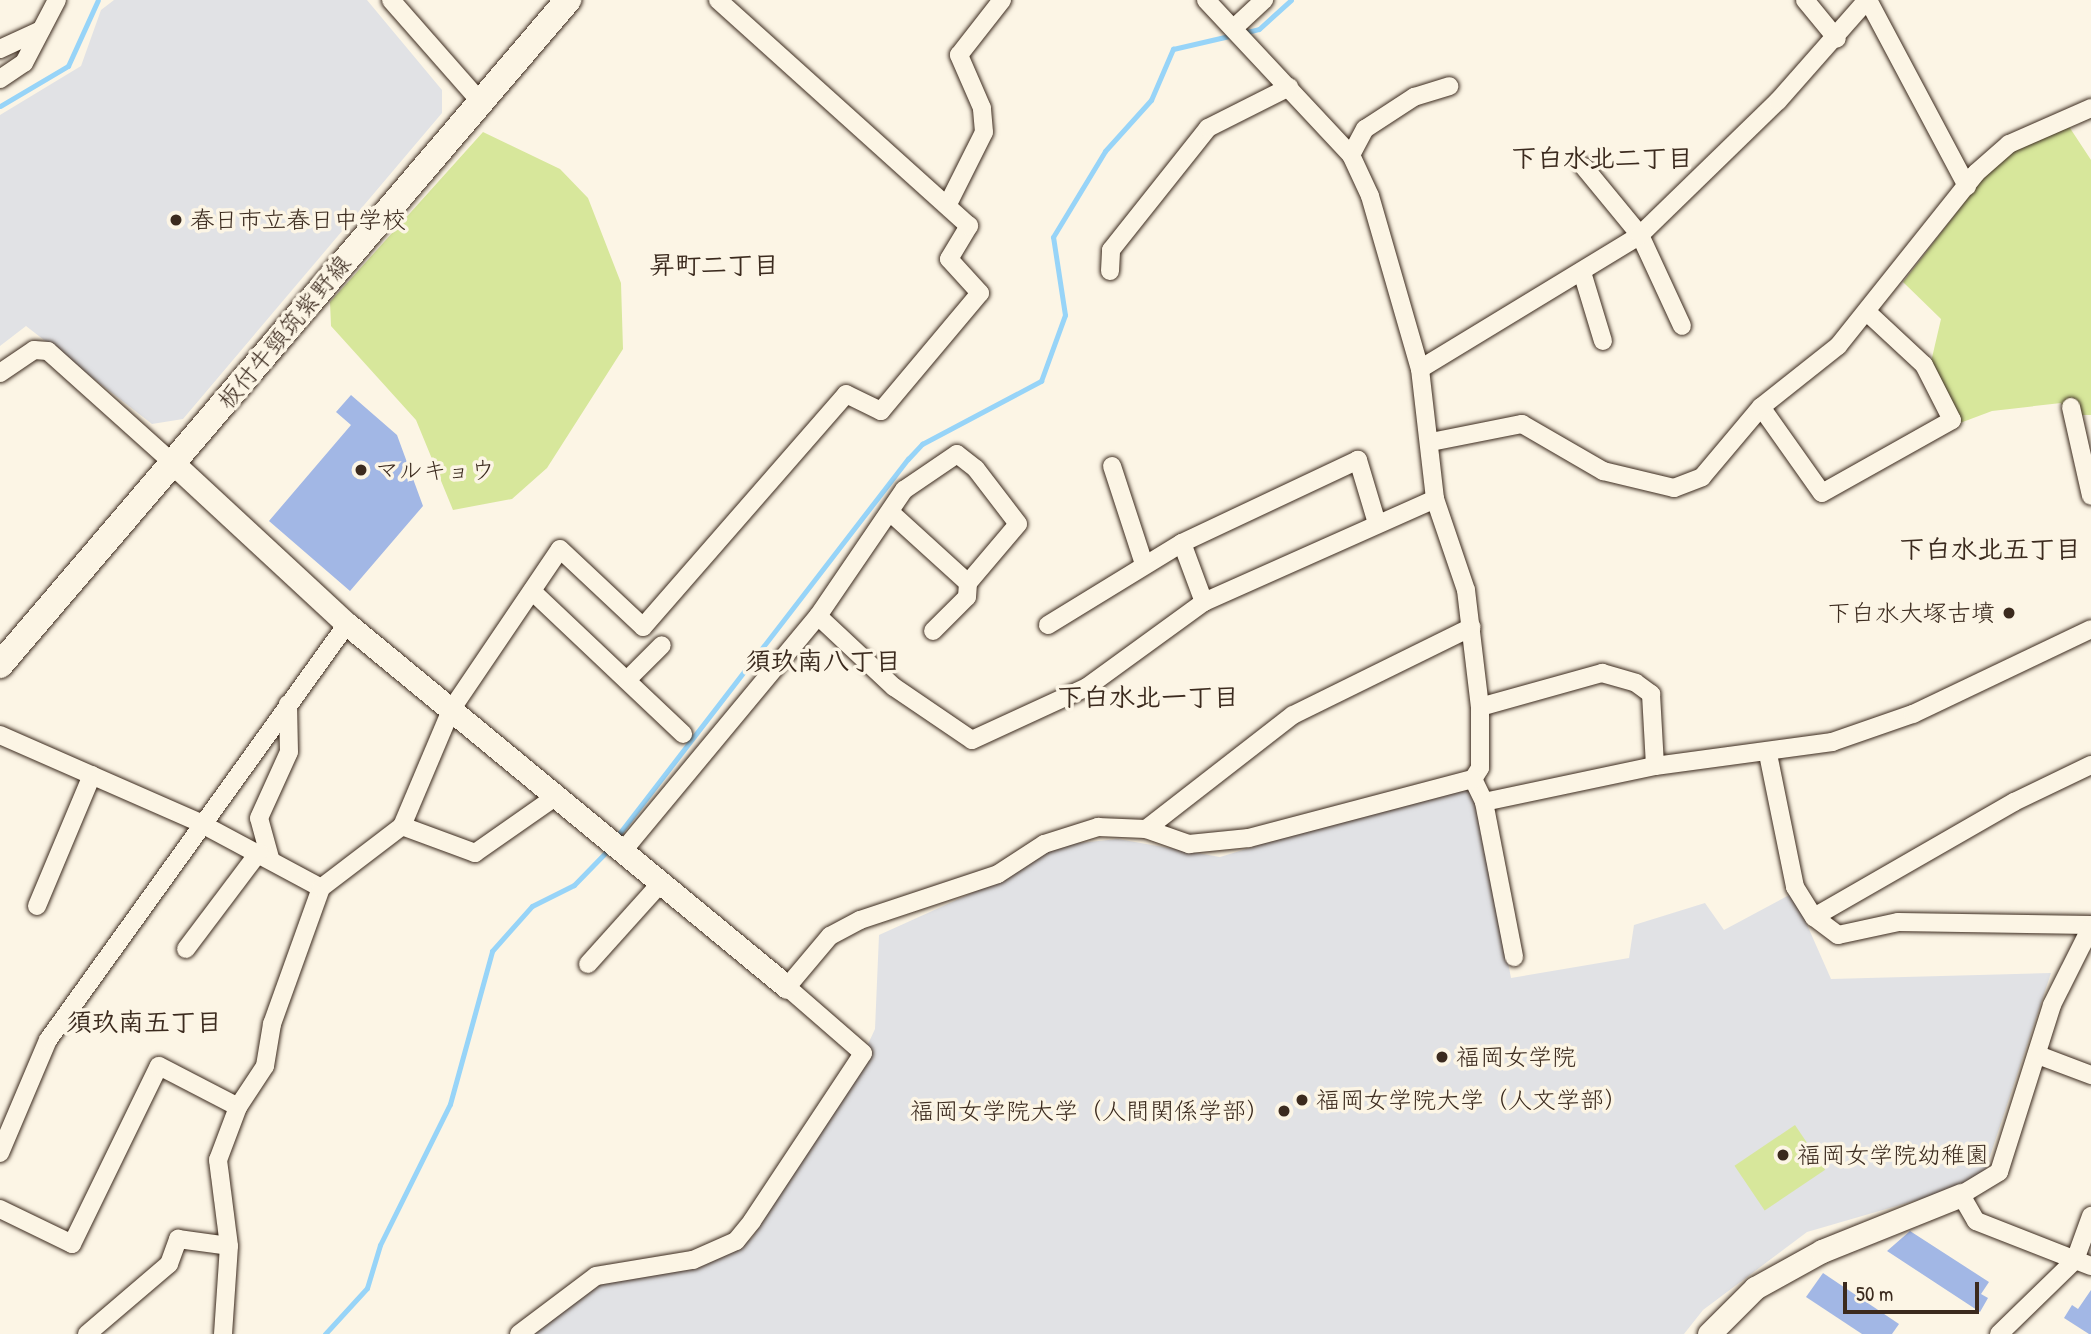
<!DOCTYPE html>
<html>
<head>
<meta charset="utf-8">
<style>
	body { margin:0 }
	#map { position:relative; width:2091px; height:1334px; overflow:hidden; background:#fcf5e5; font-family:"Patrick Hand","Klee One",sans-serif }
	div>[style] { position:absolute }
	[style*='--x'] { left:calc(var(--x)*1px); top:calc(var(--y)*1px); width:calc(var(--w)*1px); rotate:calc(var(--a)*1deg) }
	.built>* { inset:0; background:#e1e2e5 }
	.green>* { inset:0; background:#d7e79b; transform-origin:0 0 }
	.stream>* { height:5px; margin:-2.5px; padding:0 2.5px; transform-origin:2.5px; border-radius:2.5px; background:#97d4f8 }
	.building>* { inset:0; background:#a2b7e5 }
	.roads { filter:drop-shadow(0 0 2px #3b2a1e) drop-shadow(0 0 2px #3b2a1e) }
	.minor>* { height:18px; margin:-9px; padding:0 9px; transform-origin:9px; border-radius:9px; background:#fcf5e5 }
	.tertiary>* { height:23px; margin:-11.5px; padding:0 11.5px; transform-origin:11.5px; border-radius:11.5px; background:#fcf5e5 }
	.secondary>* { height:26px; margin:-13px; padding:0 13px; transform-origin:13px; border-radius:13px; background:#fcf5e5 }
	.dots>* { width:19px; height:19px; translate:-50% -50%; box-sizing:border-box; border:4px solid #fcf5e5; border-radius:50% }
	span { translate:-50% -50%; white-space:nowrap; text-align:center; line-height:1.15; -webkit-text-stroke:7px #fcf5e5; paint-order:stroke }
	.poi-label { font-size:24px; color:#3b2a1e }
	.left { translate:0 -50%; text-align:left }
	.right { translate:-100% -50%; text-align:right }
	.street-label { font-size:24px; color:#3b2a1e }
	.neighbourhood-label { font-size:26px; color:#3b2a1e; font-weight:700 }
	.scale { position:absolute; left:1843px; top:1282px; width:136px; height:32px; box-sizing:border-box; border:4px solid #3b2a1e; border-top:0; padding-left:9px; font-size:21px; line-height:24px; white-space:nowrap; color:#3b2a1e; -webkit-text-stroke:5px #fcf5e5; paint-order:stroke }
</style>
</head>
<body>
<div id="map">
	<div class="built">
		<div style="clip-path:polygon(114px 0,367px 0,442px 90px,442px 113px,183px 419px,152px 424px,26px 326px,0 346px,0 115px,81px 66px,101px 10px)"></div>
		<div style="clip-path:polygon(1458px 784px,1477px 795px,1511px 978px,1629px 958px,1634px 925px,1705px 903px,1724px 930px,1793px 893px,1831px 979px,2051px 973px,1984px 1174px,1962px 1187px,1807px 1232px,1703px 1310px,1684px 1334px,530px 1334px,600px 1285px,721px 1257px,752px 1238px,849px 1085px,875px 1029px,879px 935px,1014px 874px,1059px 845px,1118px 839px,1220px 857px)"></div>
	</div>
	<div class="green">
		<div style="clip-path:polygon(2068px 125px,2091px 160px,2091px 415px,2066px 415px,2061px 403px,1992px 411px,1960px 423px,1931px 362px,1941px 319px,1903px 282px,1981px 181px,2012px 150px)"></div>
		<div style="clip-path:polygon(483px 132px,560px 169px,588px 198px,621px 283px,623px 349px,547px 468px,512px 499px,453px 510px,416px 420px,331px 326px,330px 302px)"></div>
		<div style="left:1795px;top:1125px;width:54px;height:73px;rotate:56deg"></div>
	</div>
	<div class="stream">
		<div style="--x:1243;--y:33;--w:16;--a:-14"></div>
		<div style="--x:1259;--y:29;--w:43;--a:-42.2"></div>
		<div style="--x:0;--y:106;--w:79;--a:-30.5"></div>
		<div style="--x:68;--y:66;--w:72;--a:-65.6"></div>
		<div style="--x:615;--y:839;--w:480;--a:-52.4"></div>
		<div style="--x:908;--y:459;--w:21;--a:-47"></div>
		<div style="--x:922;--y:444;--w:135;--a:-27.9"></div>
		<div style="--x:1041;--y:381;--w:70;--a:-70"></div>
		<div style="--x:1065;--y:315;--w:79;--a:-98.7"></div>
		<div style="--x:1053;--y:237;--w:100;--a:-58.8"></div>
		<div style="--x:1105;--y:151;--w:69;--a:-48"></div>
		<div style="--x:1151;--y:100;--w:56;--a:-66.7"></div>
		<div style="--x:1173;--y:49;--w:62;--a:-13.1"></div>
		<div style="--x:325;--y:1334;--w:62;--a:-47.6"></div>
		<div style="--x:367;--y:1288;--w:45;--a:-73.2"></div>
		<div style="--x:380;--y:1245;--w:157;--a:-63.6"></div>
		<div style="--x:450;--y:1104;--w:159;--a:-74.6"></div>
		<div style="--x:492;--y:951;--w:60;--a:-48.4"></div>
		<div style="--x:532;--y:906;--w:47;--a:-26.6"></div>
		<div style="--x:574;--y:885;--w:52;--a:-45.8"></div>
	</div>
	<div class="building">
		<div style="clip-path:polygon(351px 395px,397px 435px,423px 506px,350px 591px,269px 521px,351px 425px,336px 412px)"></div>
		<div style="clip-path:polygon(1910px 1231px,1989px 1282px,1981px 1294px,1988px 1298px,1980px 1312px,1887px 1251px)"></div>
		<div style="clip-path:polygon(1823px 1273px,1899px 1324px,1892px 1334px,1862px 1334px,1806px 1297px)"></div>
		<div style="clip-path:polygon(2091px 1290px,2091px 1334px,2089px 1334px,2064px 1318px,2072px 1305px,2078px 1309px)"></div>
	</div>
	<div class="roads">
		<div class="minor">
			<div style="--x:391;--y:0;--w:133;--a:48.7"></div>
			<div style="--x:1206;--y:0;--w:212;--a:46.9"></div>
			<div style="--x:1351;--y:155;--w:45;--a:65.1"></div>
			<div style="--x:1370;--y:196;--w:180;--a:73.9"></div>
			<div style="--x:1420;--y:369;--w:131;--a:83.4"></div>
			<div style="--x:1435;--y:499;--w:96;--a:71.2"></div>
			<div style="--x:1466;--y:590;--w:118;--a:83.2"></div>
			<div style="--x:1480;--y:707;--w:61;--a:90"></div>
			<div style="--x:1480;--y:768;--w:13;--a:122"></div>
			<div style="--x:1473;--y:779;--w:25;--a:64"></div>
			<div style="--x:1484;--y:802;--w:158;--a:79"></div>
			<div style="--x:1805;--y:0;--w:50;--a:50.6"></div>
			<div style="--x:1868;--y:0;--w:211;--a:62"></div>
			<div style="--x:1235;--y:27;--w:40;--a:-43"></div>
			<div style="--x:0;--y:49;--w:45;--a:-24.9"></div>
			<div style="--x:0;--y:79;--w:29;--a:-34"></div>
			<div style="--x:24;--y:63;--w:71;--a:-62.4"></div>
			<div style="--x:1351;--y:155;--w:30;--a:-62"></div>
			<div style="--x:1365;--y:129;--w:59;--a:-33.1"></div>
			<div style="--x:1414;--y:97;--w:37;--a:-17"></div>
			<div style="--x:1584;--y:167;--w:88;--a:50.5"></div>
			<div style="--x:1640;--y:235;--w:100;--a:65.2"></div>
			<div style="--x:948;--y:204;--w:80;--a:-63.4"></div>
			<div style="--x:984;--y:132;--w:24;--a:-95"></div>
			<div style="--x:982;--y:108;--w:58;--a:-113.5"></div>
			<div style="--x:959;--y:55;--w:70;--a:-52"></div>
			<div style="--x:1110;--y:271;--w:21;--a:-87"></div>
			<div style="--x:1111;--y:250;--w:156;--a:-51.5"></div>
			<div style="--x:1208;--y:128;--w:91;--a:-26.8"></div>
			<div style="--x:1582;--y:272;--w:72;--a:73.1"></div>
			<div style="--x:1420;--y:369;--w:258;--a:-31.3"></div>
			<div style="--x:1640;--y:235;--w:192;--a:-44.2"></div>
			<div style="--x:1778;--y:101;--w:135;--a:-48.6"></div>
			<div style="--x:0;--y:373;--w:41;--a:-34.1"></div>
			<div style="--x:34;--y:350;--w:14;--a:4"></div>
			<div style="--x:48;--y:351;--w:169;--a:41.9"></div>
			<div style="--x:1761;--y:407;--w:105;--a:54.7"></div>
			<div style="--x:1822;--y:493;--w:149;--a:-29.3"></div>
			<div style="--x:1952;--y:420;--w:62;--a:-117"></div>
			<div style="--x:1924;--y:365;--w:78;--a:-137.1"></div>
			<div style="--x:2071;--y:407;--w:91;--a:77.3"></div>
			<div style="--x:1431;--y:442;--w:93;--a:-11.2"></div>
			<div style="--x:1522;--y:424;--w:94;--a:30.1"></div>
			<div style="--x:1603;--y:471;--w:73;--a:13.5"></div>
			<div style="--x:1674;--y:488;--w:30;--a:-21"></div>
			<div style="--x:1702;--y:477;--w:92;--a:-49.9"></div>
			<div style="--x:1761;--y:407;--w:98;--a:-38.4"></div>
			<div style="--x:1838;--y:346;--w:221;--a:-51.4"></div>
			<div style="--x:1976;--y:173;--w:44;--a:-41.3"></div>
			<div style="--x:2009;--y:144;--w:90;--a:-23.7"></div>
			<div style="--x:1112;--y:466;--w:103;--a:71.9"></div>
			<div style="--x:890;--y:512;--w:105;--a:42.3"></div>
			<div style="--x:1376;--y:520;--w:63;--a:-106.7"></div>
			<div style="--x:1358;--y:460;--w:195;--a:154.8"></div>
			<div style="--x:1182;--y:543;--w:63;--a:69.6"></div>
			<div style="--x:1204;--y:602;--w:253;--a:-24"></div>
			<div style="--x:532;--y:591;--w:208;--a:43.4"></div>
			<div style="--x:818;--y:616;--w:153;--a:-55.7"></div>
			<div style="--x:904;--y:490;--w:64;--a:-34.2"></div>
			<div style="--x:957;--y:454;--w:24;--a:38"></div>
			<div style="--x:976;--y:469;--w:69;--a:52.6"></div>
			<div style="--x:1018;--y:524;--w:77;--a:130.3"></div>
			<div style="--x:968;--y:583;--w:14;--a:94"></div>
			<div style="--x:967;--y:597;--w:48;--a:135"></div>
			<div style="--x:1048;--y:625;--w:157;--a:-31.5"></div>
			<div style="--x:627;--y:680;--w:49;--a:-45"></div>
			<div style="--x:1480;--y:707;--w:127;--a:-15.6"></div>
			<div style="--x:1602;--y:673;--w:35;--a:16"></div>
			<div style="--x:1636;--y:683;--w:19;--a:36"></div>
			<div style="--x:1651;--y:694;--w:72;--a:86.8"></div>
			<div style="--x:0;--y:735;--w:219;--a:23.7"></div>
			<div style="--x:200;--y:823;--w:137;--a:28.2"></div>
			<div style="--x:1768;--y:754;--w:136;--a:78.5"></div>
			<div style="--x:1795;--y:887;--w:36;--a:58"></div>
			<div style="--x:1814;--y:917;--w:30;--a:37"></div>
			<div style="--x:1838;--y:935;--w:61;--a:-12.2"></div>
			<div style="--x:1898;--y:922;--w:193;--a:0.9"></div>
			<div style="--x:1484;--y:802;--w:175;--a:-11.9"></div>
			<div style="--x:1655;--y:766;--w:179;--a:-7.7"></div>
			<div style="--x:1832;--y:742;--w:86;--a:-19.1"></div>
			<div style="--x:1913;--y:714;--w:197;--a:-25.5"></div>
			<div style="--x:402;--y:826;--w:78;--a:20.3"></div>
			<div style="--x:475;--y:853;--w:98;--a:-35"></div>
			<div style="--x:1146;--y:829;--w:186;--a:-37.8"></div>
			<div style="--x:1293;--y:715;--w:199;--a:-26.2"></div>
			<div style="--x:622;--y:852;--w:307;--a:-50.3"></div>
			<div style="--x:818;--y:616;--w:104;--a:43.1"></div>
			<div style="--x:894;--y:687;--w:94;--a:34.2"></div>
			<div style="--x:972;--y:740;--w:127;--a:-24.7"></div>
			<div style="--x:1087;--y:687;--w:145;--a:-36"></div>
			<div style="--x:270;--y:858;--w:41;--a:-105.4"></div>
			<div style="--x:259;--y:818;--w:72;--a:-65.6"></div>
			<div style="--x:289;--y:752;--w:48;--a:-91.2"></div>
			<div style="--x:37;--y:906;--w:142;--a:-67.2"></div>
			<div style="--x:1814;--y:917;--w:231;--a:-29.9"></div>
			<div style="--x:2014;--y:802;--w:85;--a:-25.7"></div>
			<div style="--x:2091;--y:927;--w:87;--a:116.6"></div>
			<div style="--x:2052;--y:1005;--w:175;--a:107.6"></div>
			<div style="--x:1999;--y:1172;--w:44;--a:148.8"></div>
			<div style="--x:1961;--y:1195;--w:30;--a:60"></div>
			<div style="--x:1976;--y:1221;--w:123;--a:21.4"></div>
			<div style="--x:186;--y:949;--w:121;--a:-53"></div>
			<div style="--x:588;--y:964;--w:109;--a:-48"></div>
			<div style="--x:2038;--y:1055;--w:57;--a:20.7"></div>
			<div style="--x:0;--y:1153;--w:123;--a:-67"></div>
			<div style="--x:48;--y:1040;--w:512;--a:-54.29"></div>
			<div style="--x:0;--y:1209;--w:80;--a:25.9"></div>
			<div style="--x:72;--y:1244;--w:198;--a:-64"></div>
			<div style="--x:159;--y:1066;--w:89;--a:27.4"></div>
			<div style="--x:87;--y:1334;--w:108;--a:-40.5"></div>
			<div style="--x:169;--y:1264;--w:27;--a:-70"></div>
			<div style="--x:178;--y:1239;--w:51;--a:7.8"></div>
			<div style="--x:223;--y:1334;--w:88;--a:-86.1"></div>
			<div style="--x:229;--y:1246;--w:87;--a:-97.3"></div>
			<div style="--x:218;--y:1160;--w:57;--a:-69.3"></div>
			<div style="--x:238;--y:1107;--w:49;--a:-56.6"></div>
			<div style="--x:265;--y:1066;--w:43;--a:-80.5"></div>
			<div style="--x:272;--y:1024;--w:145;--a:-70.2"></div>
			<div style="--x:321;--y:888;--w:102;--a:-37.4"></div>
			<div style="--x:402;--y:826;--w:126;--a:-67.1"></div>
			<div style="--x:451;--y:710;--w:194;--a:-55.9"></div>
			<div style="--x:560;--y:549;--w:114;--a:43.2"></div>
			<div style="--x:643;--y:627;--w:309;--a:-48.9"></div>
			<div style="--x:846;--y:394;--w:39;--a:26"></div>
			<div style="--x:881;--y:411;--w:154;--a:-50"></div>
			<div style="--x:980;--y:293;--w:46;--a:-132.4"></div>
			<div style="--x:949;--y:259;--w:39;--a:-59"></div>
			<div style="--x:969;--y:226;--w:338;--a:-138"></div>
			<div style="--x:519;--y:1334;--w:96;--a:-37"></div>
			<div style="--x:596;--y:1276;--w:98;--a:-9.4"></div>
			<div style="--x:693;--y:1260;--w:47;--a:-23.8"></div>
			<div style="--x:736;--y:1241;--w:26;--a:-51"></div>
			<div style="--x:752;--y:1221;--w:201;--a:-56.5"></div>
			<div style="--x:863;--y:1053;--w:101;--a:-139"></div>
			<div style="--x:787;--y:987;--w:67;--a:-49.9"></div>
			<div style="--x:830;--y:936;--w:34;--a:-28"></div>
			<div style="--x:860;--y:920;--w:145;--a:-18.4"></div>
			<div style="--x:998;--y:874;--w:55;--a:-33.1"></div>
			<div style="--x:1044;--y:844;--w:57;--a:-17.5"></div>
			<div style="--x:1098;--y:827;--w:48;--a:2.4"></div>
			<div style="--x:1146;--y:829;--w:46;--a:19.2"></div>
			<div style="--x:1189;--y:844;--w:60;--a:-5.7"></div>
			<div style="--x:1249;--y:838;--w:232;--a:-14.8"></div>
			<div style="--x:1999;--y:1334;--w:106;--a:-44.2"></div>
			<div style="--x:2075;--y:1260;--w:47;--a:-70"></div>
		</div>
		<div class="tertiary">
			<div style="--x:174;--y:464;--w:236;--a:42.8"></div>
			<div style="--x:347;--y:624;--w:570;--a:39.52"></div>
			<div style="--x:1709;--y:1334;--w:65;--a:-45"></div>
			<div style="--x:1755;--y:1288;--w:77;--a:-28.9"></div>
			<div style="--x:1822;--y:1251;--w:150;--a:-21.9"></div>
		</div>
		<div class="secondary">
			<div style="--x:0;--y:665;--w:875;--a:-49.5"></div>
		</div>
	</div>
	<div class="dots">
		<div style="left:176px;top:220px;background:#3b2a1e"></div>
		<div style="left:361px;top:470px;background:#3b2a1e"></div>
		<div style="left:2009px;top:613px;background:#3b2a1e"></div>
		<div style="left:1442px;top:1057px;background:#3b2a1e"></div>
		<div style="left:1302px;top:1100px;background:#3b2a1e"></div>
		<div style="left:1284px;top:1111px;background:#3b2a1e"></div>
		<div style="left:1783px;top:1155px;background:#3b2a1e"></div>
	</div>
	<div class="poi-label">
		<span class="left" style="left:190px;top:220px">春日市立春日中学校</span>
		<span class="left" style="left:375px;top:470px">マルキョウ</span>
		<span class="right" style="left:1995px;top:613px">下白水大塚古墳</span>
		<span class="left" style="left:1456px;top:1057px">福岡女学院</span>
		<span class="left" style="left:1316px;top:1100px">福岡女学院大学（人文学部）</span>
		<span class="right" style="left:1270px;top:1111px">福岡女学院大学（人間関係学部）</span>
		<span class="left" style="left:1797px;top:1155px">福岡女学院幼稚園</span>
	</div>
	<div class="street-label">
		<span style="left:284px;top:332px;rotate:-50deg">板付牛頸筑紫野線</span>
	</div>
	<div class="neighbourhood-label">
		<span style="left:1602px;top:158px">下白水北二丁目</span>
		<span style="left:714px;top:265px">昇町二丁目</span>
		<span style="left:1990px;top:549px">下白水北五丁目</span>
		<span style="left:823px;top:661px">須玖南八丁目</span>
		<span style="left:1148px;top:697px">下白水北一丁目</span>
		<span style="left:144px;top:1022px">須玖南五丁目</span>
	</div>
	<div class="scale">50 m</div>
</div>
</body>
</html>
